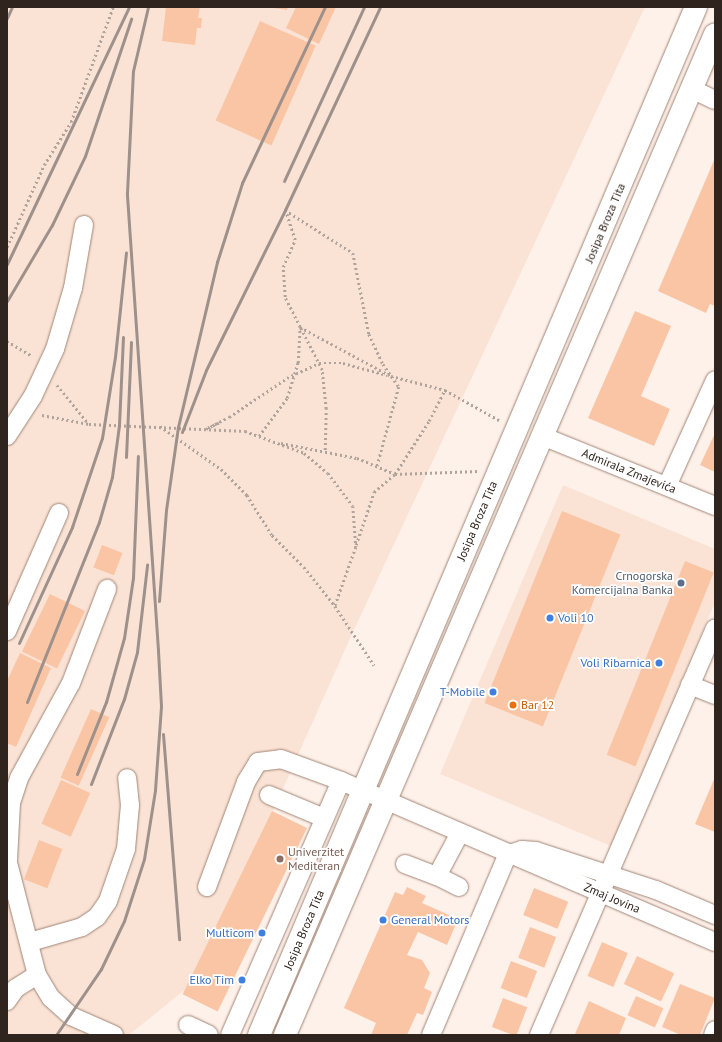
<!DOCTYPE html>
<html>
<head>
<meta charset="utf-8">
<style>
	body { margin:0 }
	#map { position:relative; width:722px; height:1042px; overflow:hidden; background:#fef1ea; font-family:"PT Sans",sans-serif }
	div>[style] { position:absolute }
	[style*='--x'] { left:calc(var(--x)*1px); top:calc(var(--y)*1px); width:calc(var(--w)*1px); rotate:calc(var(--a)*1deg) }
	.built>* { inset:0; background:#fae3d5 }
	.building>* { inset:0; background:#fac5a5; transform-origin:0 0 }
	.path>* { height:2.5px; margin-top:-1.25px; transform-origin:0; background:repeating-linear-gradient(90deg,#afa39c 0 2px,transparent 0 5px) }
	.roads { filter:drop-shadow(0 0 1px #a18575) drop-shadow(0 0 1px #a18575) }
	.minor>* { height:18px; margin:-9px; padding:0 9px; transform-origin:9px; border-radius:9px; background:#fff }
	.major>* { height:22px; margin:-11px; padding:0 11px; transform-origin:11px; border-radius:11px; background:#fff }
	.rail>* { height:3px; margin:-1.5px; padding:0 1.5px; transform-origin:1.5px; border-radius:1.5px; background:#9e918b }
	.dots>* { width:11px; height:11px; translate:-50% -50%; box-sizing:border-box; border:2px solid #fff; border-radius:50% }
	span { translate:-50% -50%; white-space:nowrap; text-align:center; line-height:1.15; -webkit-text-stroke:3.5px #fff; paint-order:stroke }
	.street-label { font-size:12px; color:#30241e }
	.service-label { font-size:12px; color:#4e5e75 }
	.right { translate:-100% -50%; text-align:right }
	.shop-label { font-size:12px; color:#366cbe }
	.left { translate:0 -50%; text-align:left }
	.food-label { font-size:12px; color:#c56008 }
	.education-label { font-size:12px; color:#785e54 }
	.frame { position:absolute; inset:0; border:8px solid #30241e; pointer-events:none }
</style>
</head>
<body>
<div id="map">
	<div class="built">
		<div style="clip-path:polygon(7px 7px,645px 7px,352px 634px,198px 979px,129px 1035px,7px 1035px)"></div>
		<div style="clip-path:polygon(563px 485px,715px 549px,715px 602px,611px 846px,440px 774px)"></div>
	</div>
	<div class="building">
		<div style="clip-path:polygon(166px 7px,200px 7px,198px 18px,202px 18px,201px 28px,197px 28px,195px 45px,162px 41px)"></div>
		<div style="clip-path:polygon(267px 7px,288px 7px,287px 10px)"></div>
		<div style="clip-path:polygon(296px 7px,336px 7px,319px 44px,286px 28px)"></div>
		<div style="left:260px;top:21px;width:61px;height:109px;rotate:24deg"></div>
		<div style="clip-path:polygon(715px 158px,715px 306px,710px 304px,706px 313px,658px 291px)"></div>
		<div style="clip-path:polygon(635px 311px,671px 326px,641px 396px,670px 409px,654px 446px,588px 418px)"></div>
		<div style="clip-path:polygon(715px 433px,715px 472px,700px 465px)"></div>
		<div style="left:562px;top:511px;width:63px;height:207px;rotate:22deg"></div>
		<div style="left:102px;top:545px;width:22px;height:24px;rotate:21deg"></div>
		<div style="left:685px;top:561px;width:31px;height:209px;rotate:22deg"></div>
		<div style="left:50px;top:594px;width:39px;height:64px;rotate:26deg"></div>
		<div style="clip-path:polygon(20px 653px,51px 668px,16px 747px,7px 743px,7px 681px)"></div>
		<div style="left:91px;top:709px;width:20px;height:75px;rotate:24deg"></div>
		<div style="clip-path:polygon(715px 777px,715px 832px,695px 824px)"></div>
		<div style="left:61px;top:780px;width:32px;height:48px;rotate:24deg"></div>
		<div style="left:272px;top:811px;width:39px;height:204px;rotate:26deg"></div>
		<div style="left:39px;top:840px;width:25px;height:42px;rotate:21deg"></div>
		<div style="clip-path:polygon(407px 887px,426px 896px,422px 903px,458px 919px,447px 945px,418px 932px,407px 955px,422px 960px,430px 973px,424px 988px,432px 992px,423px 1015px,417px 1013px,407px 1035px,371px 1035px,376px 1023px,344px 1008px,395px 892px,403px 895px)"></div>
		<div style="left:534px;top:888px;width:37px;height:29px;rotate:22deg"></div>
		<div style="left:530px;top:927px;width:28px;height:33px;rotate:21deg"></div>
		<div style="left:602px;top:942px;width:28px;height:37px;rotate:23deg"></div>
		<div style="left:637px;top:956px;width:41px;height:31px;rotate:25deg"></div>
		<div style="left:511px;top:961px;width:28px;height:29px;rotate:21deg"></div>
		<div style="clip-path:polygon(680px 984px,715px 998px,700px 1035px,681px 1035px,662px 1027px)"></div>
		<div style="left:636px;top:996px;width:30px;height:21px;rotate:24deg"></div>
		<div style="left:503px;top:998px;width:26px;height:31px;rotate:21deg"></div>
		<div style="clip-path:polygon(589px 1001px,626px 1018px,619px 1035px,575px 1034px)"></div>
	</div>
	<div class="path">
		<div style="--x:7;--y:247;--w:90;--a:-65.7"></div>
		<div style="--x:44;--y:165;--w:51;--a:-57.9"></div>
		<div style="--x:71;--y:122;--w:122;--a:-69.9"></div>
		<div style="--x:7;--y:341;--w:29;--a:31"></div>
		<div style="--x:57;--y:385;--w:49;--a:50.8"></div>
		<div style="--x:42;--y:415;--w:48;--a:10.8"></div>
		<div style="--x:89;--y:424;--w:156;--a:2.6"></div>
		<div style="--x:245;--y:431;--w:63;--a:20.4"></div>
		<div style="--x:304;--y:453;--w:31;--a:40"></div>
		<div style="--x:328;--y:473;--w:41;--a:52.9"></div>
		<div style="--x:353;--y:506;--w:41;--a:85.8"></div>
		<div style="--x:356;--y:547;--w:63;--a:109.6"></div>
		<div style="--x:335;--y:606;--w:71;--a:56.5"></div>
		<div style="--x:219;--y:423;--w:14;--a:155"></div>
		<div style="--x:206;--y:429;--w:26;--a:-28"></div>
		<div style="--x:229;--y:417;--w:70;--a:-33.9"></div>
		<div style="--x:287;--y:378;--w:35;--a:-25"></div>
		<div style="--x:319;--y:363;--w:24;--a:0"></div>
		<div style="--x:343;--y:363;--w:46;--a:15.3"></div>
		<div style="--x:160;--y:426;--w:75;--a:35.2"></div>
		<div style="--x:221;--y:469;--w:37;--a:45"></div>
		<div style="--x:247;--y:495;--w:47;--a:58"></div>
		<div style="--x:272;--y:535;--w:45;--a:45"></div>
		<div style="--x:304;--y:567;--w:50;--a:51.5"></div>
		<div style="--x:259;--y:436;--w:47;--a:-53.6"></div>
		<div style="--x:287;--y:398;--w:37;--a:-73"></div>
		<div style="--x:298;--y:363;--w:36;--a:-87"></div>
		<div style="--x:300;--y:327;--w:34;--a:-117"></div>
		<div style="--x:285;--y:297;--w:30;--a:-94"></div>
		<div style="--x:283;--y:267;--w:30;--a:-66"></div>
		<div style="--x:295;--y:240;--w:32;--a:-108"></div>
		<div style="--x:285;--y:210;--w:80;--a:32.3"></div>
		<div style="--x:353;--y:253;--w:83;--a:78.8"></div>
		<div style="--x:369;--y:334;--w:33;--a:65"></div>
		<div style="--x:383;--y:364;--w:28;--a:55"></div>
		<div style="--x:399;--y:387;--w:83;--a:105.4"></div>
		<div style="--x:281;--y:443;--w:77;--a:11.2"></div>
		<div style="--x:357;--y:458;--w:41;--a:22.8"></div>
		<div style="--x:395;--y:474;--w:84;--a:-2"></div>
		<div style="--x:325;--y:450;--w:41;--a:-88.6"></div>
		<div style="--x:326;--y:409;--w:39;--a:-96"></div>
		<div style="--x:322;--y:370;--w:48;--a:-117.1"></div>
		<div style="--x:300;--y:327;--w:103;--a:28.3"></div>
		<div style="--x:391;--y:376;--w:56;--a:14.5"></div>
		<div style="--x:445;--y:390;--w:62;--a:29.1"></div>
		<div style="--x:356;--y:545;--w:56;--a:-71.2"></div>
		<div style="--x:374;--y:492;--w:28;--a:-41"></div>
		<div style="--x:395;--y:474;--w:63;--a:-57.3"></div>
		<div style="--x:429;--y:421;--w:35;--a:-63"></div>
	</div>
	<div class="roads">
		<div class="minor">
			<div style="--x:692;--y:89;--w:25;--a:26"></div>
			<div style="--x:7;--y:436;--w:48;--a:-57"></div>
			<div style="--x:33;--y:396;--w:52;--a:-64.9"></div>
			<div style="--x:55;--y:349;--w:64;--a:-73.6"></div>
			<div style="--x:73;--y:288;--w:64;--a:-80.1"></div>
			<div style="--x:542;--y:436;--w:187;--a:22"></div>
			<div style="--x:667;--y:486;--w:116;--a:-65.6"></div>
			<div style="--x:7;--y:631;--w:129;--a:-66.2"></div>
			<div style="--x:690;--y:685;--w:27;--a:22"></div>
			<div style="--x:269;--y:795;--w:60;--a:22.7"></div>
			<div style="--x:509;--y:854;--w:14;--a:-17"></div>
			<div style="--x:522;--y:850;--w:14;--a:4"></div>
			<div style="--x:536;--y:851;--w:126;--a:18"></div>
			<div style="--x:656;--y:890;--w:64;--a:23"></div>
			<div style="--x:7;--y:859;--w:120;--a:75.5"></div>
			<div style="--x:37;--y:975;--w:25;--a:148"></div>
			<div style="--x:16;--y:988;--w:16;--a:125"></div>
			<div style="--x:8;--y:860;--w:57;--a:-87"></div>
			<div style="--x:11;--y:803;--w:26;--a:-72"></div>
			<div style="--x:19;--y:778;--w:108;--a:-61.3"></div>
			<div style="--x:71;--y:683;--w:101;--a:-69"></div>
			<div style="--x:405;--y:864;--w:34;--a:21"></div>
			<div style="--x:207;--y:887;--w:112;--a:-69.6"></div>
			<div style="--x:246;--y:782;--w:23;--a:-59"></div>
			<div style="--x:258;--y:762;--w:23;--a:-7"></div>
			<div style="--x:281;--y:759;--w:64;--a:20.1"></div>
			<div style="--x:341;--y:781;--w:407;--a:23.3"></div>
			<div style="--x:459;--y:887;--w:25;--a:-153"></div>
			<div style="--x:437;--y:876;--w:49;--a:-61.9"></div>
			<div style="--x:30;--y:942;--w:54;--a:-16.1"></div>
			<div style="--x:82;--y:927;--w:18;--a:-34"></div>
			<div style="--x:97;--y:917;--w:19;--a:-55"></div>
			<div style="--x:108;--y:901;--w:55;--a:-70.9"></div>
			<div style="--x:126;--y:849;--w:44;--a:-84.8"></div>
			<div style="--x:130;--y:805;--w:27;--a:-96"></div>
			<div style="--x:37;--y:975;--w:27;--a:59"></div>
			<div style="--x:51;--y:998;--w:27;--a:42"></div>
			<div style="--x:71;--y:1016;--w:47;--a:23.8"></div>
			<div style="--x:188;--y:1025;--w:23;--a:25"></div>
			<div style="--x:230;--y:1035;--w:277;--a:-66.4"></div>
			<div style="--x:431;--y:1035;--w:197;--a:-67"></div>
			<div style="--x:539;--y:1035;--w:443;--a:-66.6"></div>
			<div style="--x:713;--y:1035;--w:5;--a:-68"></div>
		</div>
		<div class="major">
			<div style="--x:259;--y:1035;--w:1117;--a:-66.97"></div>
			<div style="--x:285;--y:1035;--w:1089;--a:-66.75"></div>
		</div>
	</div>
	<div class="rail">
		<div style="--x:7;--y:18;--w:12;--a:-66"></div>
		<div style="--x:284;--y:181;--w:192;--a:-65.3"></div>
		<div style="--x:7;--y:264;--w:284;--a:-64.6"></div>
		<div style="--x:7;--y:301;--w:88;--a:-59.4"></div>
		<div style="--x:52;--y:225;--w:76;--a:-64.4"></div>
		<div style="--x:85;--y:156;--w:145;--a:-71.4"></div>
		<div style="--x:182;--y:432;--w:66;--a:-68.8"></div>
		<div style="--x:206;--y:370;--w:178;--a:-63.7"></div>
		<div style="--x:285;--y:210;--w:224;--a:-64.9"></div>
		<div style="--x:126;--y:457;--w:115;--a:-87.5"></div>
		<div style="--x:159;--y:601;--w:91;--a:-85.6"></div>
		<div style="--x:166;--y:510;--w:84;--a:-81.8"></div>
		<div style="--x:178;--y:427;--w:170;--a:-76.7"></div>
		<div style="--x:217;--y:262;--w:83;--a:-72.4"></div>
		<div style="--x:242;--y:183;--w:195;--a:-64.8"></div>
		<div style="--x:19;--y:643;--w:128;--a:-65.4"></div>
		<div style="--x:72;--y:527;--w:94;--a:-71.4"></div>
		<div style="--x:102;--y:438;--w:82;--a:-80.9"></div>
		<div style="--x:115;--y:357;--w:105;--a:-84"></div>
		<div style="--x:27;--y:702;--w:194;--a:-68.2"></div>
		<div style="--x:99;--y:522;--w:47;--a:-73.9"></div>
		<div style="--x:112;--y:477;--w:52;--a:-82.3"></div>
		<div style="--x:119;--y:425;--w:88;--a:-87.4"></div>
		<div style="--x:163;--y:734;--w:206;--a:85.5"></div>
		<div style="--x:77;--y:774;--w:78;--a:-68.1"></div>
		<div style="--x:106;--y:702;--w:66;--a:-74.3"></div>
		<div style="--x:124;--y:638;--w:61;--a:-81.5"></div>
		<div style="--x:133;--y:578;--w:122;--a:-87.7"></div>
		<div style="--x:91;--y:784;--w:91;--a:-68.8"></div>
		<div style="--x:124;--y:699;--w:49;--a:-74.5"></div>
		<div style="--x:137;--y:652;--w:88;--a:-83.4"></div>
		<div style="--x:56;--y:1035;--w:80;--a:-55.7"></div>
		<div style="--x:101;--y:969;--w:53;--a:-64.4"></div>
		<div style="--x:124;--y:921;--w:65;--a:-72.1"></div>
		<div style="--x:144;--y:859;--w:70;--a:-80.9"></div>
		<div style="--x:155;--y:790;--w:84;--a:-85.9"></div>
		<div style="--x:161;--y:706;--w:56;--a:-93.1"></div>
		<div style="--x:158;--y:650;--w:458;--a:-93.9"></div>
		<div style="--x:127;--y:193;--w:122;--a:-87.2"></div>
		<div style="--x:133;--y:71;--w:66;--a:-76.8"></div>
	</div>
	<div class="dots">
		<div style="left:681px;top:583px;background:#5c6f8a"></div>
		<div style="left:550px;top:618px;background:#3f7fe0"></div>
		<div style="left:659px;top:663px;background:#3f7fe0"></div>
		<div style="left:493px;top:692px;background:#3f7fe0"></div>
		<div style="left:513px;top:705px;background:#e8710a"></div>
		<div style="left:280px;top:859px;background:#8d6e63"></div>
		<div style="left:383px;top:920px;background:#3f7fe0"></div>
		<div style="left:262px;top:933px;background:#3f7fe0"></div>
		<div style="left:242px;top:980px;background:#3f7fe0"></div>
	</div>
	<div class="street-label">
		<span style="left:605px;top:223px;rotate:-67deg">Josipa Broza Tita</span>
		<span style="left:629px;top:471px;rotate:22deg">Admirala Zmajevića</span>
		<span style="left:477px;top:521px;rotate:-67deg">Josipa Broza Tita</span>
		<span style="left:612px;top:898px;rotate:23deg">Zmaj Jovina</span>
		<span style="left:304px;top:930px;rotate:-67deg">Josipa Broza Tita</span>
	</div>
	<div class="service-label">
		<span class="right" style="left:673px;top:583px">Crnogorska<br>Komercijalna Banka</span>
	</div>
	<div class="shop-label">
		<span class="left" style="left:558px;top:618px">Voli 10</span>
		<span class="right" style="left:651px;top:663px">Voli Ribarnica</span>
		<span class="right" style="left:485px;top:692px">T-Mobile</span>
		<span class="left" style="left:391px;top:920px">General Motors</span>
		<span class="right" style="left:254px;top:933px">Multicom</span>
		<span class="right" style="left:234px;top:980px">Elko Tim</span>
	</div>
	<div class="food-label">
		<span class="left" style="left:521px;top:705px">Bar 12</span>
	</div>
	<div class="education-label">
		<span class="left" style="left:288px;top:859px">Univerzitet<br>Mediteran</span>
	</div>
	<div class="frame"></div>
</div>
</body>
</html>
